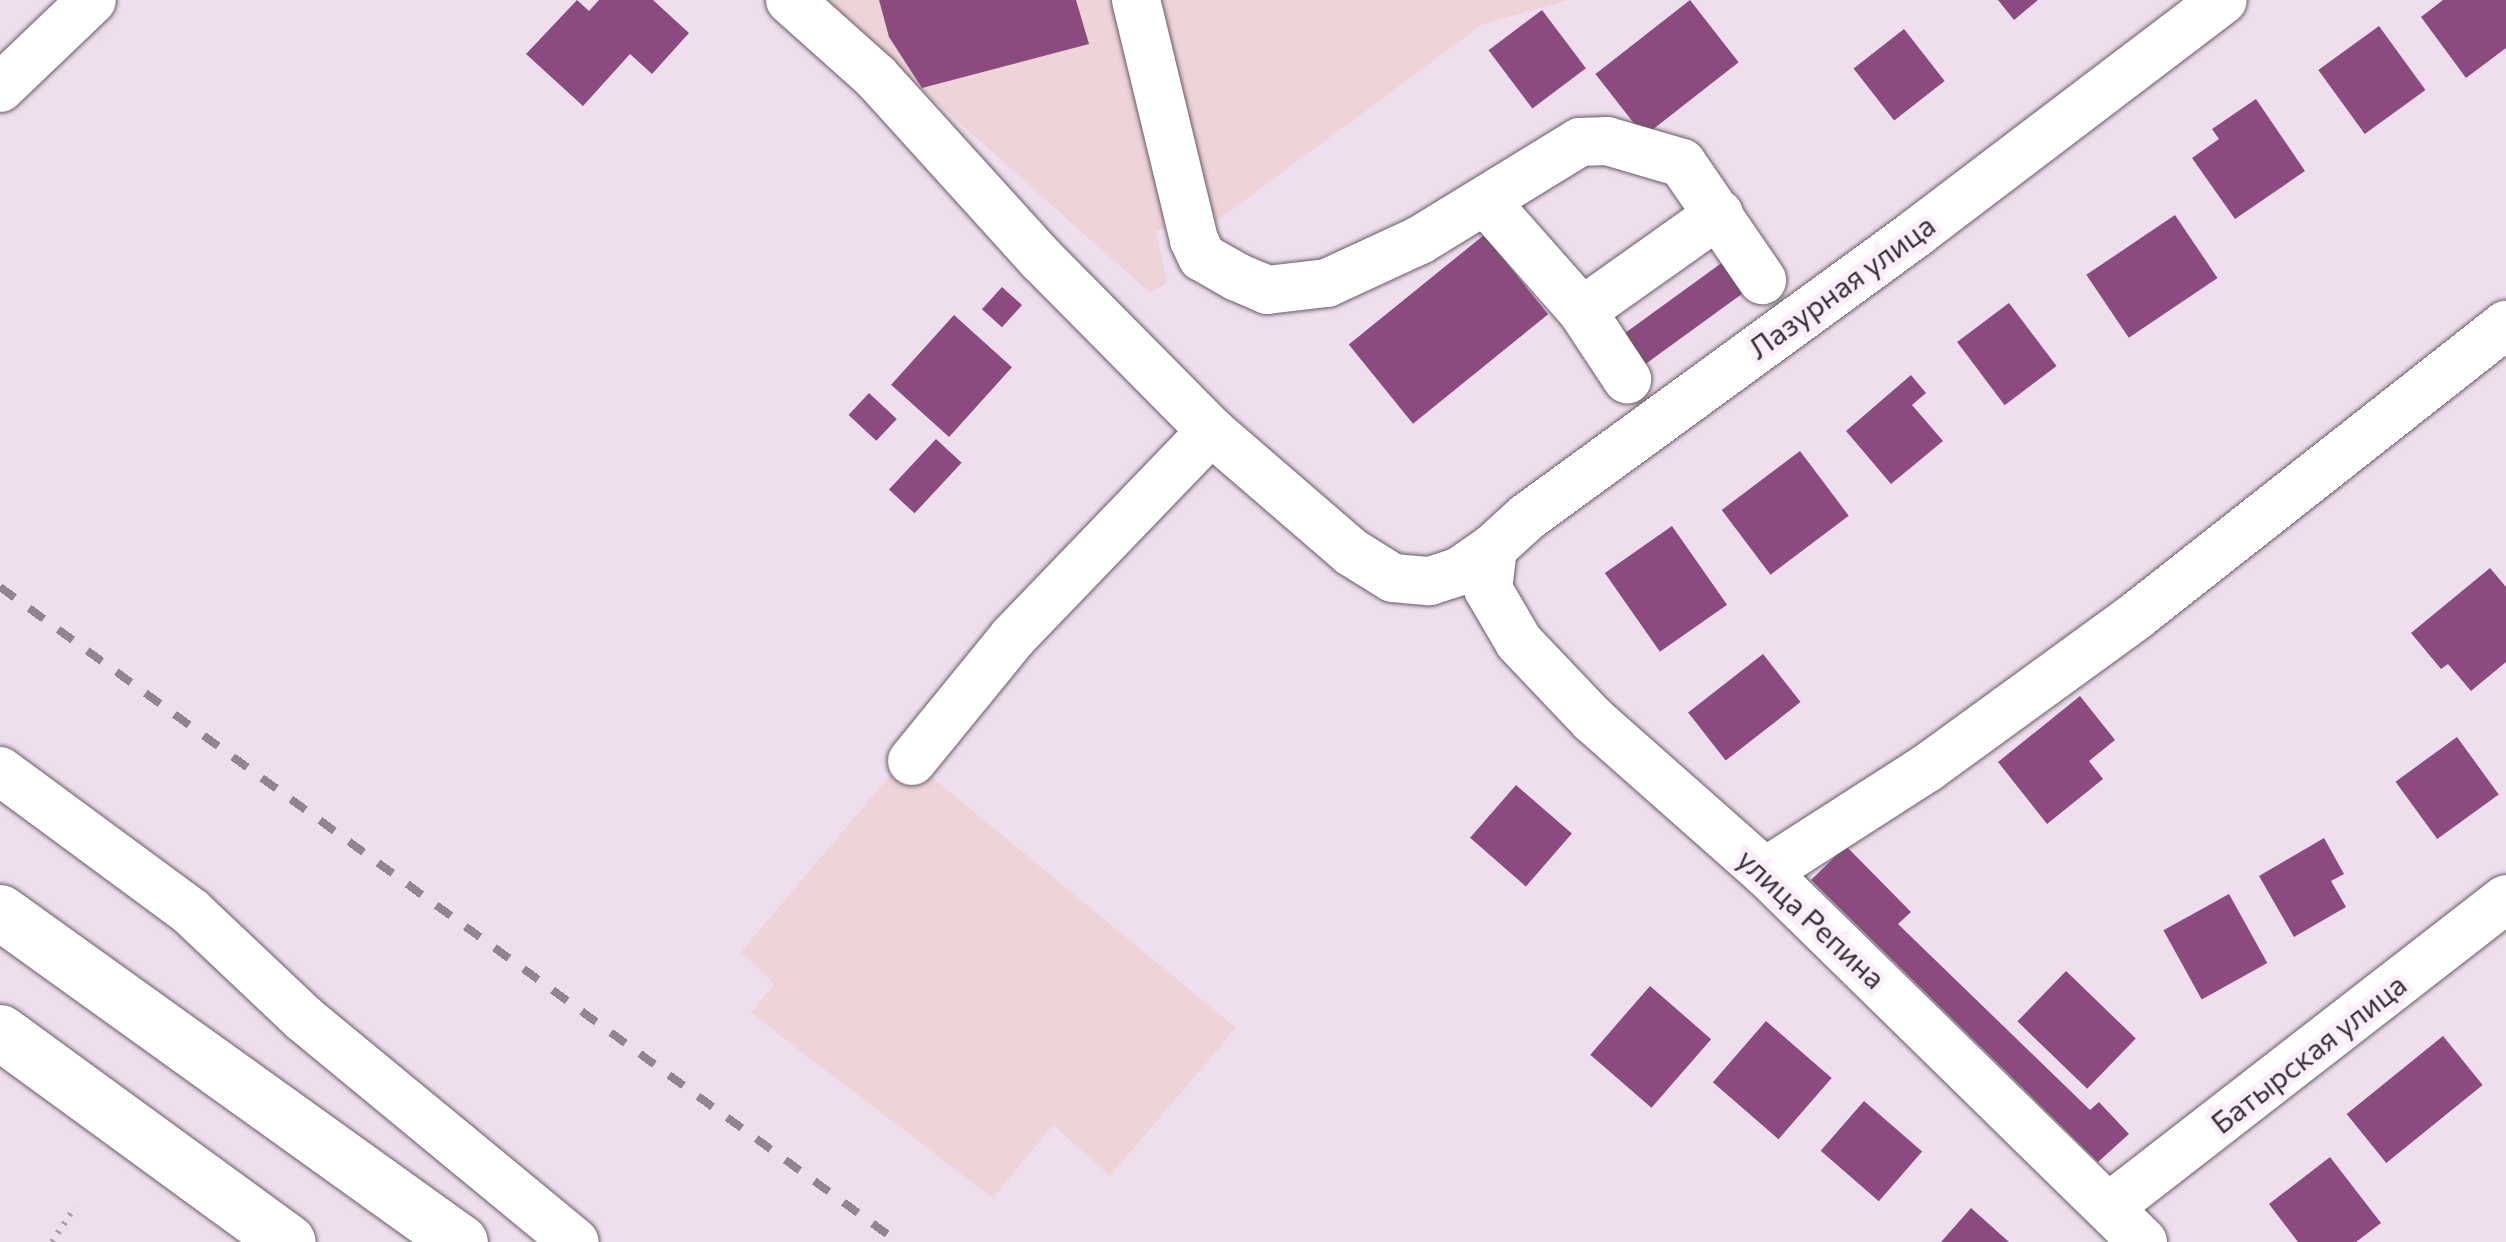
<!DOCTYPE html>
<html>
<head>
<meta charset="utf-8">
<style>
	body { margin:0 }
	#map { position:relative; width:2506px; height:1242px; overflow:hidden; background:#efdfee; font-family:Commissioner,sans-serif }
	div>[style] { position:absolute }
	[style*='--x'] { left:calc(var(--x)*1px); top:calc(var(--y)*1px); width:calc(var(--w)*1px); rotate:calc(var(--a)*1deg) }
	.industrial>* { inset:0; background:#eed3d8 }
	.building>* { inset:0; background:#8c4b7e; transform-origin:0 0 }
	.path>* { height:6px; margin-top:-3px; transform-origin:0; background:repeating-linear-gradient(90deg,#aa9ea9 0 2.5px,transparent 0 10.5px) }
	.roads { filter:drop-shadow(0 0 2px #685a67) drop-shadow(0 0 2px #685a67) }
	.minor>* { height:48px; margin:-24px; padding:0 24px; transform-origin:24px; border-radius:24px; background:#fff }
	.highway>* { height:55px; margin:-27.5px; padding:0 27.5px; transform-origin:27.5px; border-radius:27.5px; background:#fff }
	.rail>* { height:8px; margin-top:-4px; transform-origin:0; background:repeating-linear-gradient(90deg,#918690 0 18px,transparent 0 36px) }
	span { translate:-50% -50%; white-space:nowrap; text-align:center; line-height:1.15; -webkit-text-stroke:10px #fcedfb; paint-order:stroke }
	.street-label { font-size:30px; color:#383238 }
</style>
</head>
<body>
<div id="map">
	<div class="industrial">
		<div style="clip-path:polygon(822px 0,1569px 0,1483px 24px,1215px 222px,1156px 230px,1167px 283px,1150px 293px)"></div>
		<div style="clip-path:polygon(903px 760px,912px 761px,1236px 1028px,1110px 1176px,1053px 1125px,993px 1198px,751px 1013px,774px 984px,741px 952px)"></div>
	</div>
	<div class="building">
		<div style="clip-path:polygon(577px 0,589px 11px,599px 0,653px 0,689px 33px,652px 74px,630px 54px,583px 106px,526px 54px)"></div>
		<div style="clip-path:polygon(879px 0,1076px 0,1089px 44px,922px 88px,889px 37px)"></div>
		<div style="left:1690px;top:0;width:79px;height:120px;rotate:52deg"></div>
		<div style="clip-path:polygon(1998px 0,2038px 0,2014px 20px)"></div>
		<div style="clip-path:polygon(2443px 0,2506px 0,2506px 48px,2466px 78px,2421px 17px)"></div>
		<div style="left:1542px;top:10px;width:73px;height:67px;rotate:53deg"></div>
		<div style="left:2379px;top:26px;width:79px;height:75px;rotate:54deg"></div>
		<div style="left:1904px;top:29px;width:66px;height:64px;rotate:52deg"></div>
		<div style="clip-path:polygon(2256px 99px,2305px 171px,2235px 219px,2192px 158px,2219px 139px,2212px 129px)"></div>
		<div style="left:2175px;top:215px;width:76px;height:107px;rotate:56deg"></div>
		<div style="left:1484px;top:235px;width:102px;height:174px;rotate:51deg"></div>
		<div style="left:1727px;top:259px;width:37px;height:137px;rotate:54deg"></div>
		<div style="left:1002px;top:287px;width:27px;height:30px;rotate:42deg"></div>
		<div style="left:2009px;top:303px;width:79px;height:65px;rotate:53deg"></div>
		<div style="left:954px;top:315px;width:78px;height:94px;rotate:42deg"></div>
		<div style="clip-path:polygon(1911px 375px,1926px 393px,1912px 405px,1943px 441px,1891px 484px,1846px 431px)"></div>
		<div style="left:869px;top:393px;width:38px;height:30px;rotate:43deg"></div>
		<div style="left:936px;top:439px;width:35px;height:69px;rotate:43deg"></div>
		<div style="left:1800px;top:451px;width:81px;height:98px;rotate:53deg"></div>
		<div style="left:1672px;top:526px;width:96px;height:82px;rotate:55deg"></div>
		<div style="clip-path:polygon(2490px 568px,2506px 587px,2506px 662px,2471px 691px,2448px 664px,2441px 669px,2411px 633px)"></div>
		<div style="left:1763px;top:654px;width:61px;height:95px;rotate:52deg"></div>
		<div style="clip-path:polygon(2080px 696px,2115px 740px,2089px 761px,2103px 779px,2047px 824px,1998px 762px)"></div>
		<div style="left:2457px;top:737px;width:71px;height:76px;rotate:54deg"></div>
		<div style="left:1516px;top:785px;width:74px;height:70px;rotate:41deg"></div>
		<div style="clip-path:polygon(2324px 838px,2344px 874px,2331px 881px,2346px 907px,2294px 937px,2259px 876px)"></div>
		<div style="clip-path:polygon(1846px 846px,1911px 912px,1898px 924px,2090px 1110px,2099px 1102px,2129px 1134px,2098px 1162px,1811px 880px)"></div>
		<div style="left:2229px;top:894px;width:79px;height:75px;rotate:61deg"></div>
		<div style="left:2066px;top:971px;width:97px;height:70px;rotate:44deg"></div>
		<div style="left:1650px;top:986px;width:81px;height:91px;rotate:41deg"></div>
		<div style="left:1766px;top:1021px;width:87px;height:81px;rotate:41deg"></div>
		<div style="left:2443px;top:1036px;width:63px;height:124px;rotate:51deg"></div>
		<div style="left:1864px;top:1101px;width:77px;height:66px;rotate:41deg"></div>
		<div style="clip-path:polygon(2330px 1157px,2381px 1223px,2356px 1242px,2298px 1242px,2269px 1204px)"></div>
		<div style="clip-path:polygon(1971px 1208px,2009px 1242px,1941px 1242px)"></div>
	</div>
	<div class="path">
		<div style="--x:52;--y:1242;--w:42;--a:-56.7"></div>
	</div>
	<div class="roads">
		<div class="minor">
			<div style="--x:790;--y:0;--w:115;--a:41.8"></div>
			<div style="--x:876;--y:77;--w:246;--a:47.8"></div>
			<div style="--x:1041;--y:259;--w:242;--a:45.3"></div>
			<div style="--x:1211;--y:431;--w:185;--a:40.8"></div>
			<div style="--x:1351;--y:552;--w:49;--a:31.8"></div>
			<div style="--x:1393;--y:578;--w:37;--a:5"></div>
			<div style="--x:1430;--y:581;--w:32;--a:-18"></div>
			<div style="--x:1460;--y:571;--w:40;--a:-34.9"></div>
			<div style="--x:1136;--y:0;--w:247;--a:76.4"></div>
			<div style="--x:1194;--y:240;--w:19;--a:65"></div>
			<div style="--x:1202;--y:257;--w:40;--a:29.7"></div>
			<div style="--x:1237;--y:277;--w:33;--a:23"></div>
			<div style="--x:1267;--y:290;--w:60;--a:-6.7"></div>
			<div style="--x:1327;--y:283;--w:102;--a:-24.8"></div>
			<div style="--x:1420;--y:240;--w:188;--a:-31.5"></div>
			<div style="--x:1580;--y:142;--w:27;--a:-2"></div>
			<div style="--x:1607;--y:141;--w:78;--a:16.3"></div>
			<div style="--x:1682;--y:163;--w:142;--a:55.6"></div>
			<div style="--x:0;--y:88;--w:127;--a:-43.7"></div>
			<div style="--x:1486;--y:202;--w:145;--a:48.6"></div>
			<div style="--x:1582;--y:311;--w:82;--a:56.5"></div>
			<div style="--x:1582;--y:311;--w:168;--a:-35.3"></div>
			<div style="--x:912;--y:761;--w:160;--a:-50.8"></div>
			<div style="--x:1013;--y:637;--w:286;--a:-46.1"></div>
			<div style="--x:0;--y:771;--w:237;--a:36.4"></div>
			<div style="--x:191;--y:912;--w:154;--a:43.4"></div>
			<div style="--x:303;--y:1018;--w:352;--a:39.5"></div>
			<div style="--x:1765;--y:872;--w:193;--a:-32.7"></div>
			<div style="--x:1927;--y:768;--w:258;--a:-36"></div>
			<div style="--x:2136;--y:616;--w:471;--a:-38.2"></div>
			<div style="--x:2109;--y:1207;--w:502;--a:-37.8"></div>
			<div style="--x:2143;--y:1242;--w:529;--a:-135.61"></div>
			<div style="--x:1765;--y:872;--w:230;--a:-138.5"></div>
			<div style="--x:1593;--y:720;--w:108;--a:-133.5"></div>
			<div style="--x:1519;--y:642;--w:61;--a:-120.3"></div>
			<div style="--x:1488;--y:589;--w:41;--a:-83"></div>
			<div style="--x:1493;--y:548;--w:46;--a:-42.4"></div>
			<div style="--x:1527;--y:517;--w:482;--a:-36.1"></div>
			<div style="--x:1916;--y:233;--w:385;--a:-37.2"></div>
		</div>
		<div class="highway">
			<div style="--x:0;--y:912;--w:566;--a:35.66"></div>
			<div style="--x:0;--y:1032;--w:356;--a:36.1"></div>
		</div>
	</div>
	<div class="rail">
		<div style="--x:0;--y:587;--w:1111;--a:36.11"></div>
	</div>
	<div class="street-label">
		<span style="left:1841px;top:286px;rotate:-36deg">Лазурная улица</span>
		<span style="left:1812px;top:918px;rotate:43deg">улица Репина</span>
		<span style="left:2308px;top:1053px;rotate:-38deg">Батырская улица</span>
	</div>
</div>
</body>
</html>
